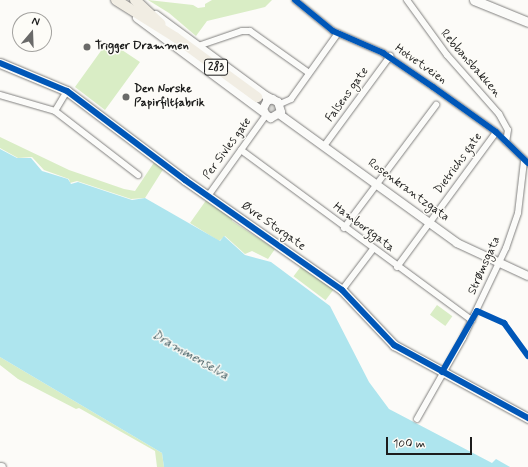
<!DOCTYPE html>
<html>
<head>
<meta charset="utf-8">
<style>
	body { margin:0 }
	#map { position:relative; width:528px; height:467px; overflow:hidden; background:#fcfbf8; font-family:Mynerve,sans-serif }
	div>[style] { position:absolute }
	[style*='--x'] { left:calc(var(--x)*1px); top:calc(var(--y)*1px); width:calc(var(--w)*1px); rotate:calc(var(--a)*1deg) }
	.green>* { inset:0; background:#d9edc5; transform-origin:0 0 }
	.water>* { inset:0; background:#aee5ee }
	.primary-tunnel>* { height:10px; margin-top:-5px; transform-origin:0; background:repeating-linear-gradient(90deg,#dadad7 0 10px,transparent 0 15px) }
	.roads { filter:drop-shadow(0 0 1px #81807f) drop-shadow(0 0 1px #81807f) }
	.minor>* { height:6px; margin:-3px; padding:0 3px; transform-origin:3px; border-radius:3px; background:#fbfbf9 }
	.tertiary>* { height:8px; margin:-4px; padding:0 4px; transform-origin:4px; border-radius:4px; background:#fbfbf9 }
	.secondary>* { height:9px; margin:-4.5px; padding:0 4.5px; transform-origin:4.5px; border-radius:4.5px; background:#fbfbf9 }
	.primary>* { height:10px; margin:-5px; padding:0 5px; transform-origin:5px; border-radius:5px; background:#f1ede3 }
	.cycleway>* { height:6px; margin:-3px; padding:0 3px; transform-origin:3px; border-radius:3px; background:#0057b8 }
	.dots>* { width:11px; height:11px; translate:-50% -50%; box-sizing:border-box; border:2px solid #fdfcf7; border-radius:50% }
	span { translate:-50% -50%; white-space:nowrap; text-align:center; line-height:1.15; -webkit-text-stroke:3px #fdfcf7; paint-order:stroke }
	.shield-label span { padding:1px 3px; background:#fdfcf7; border:1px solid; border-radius:3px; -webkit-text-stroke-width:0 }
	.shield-label { font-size:11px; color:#1c1c1c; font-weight:700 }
	.poi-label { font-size:12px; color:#1c1c1c; font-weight:700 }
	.left { translate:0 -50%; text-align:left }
	.street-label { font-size:12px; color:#1c1c1c }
	.water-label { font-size:13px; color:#435f64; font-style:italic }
	.north { position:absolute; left:12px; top:12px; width:40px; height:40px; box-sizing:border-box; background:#fdfcf7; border:1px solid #a3a29f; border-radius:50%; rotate:19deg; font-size:11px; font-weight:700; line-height:16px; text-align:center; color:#1c1c1c }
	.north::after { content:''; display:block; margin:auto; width:14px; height:18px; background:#6a6a69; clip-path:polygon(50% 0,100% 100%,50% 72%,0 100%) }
	.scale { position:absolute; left:386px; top:437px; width:86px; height:18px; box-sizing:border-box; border:2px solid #1c1c1c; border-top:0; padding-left:5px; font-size:12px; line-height:14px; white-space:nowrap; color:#1c1c1c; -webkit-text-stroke:3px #fdfcf7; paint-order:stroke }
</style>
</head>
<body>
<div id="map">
	<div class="green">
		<div style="clip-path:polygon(148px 0,193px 5px,198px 8px,205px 7px,205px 4px,212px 0,272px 0,265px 7px,207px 21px,196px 36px,169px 13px)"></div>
		<div style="clip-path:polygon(103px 48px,114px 55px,119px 48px,140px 62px,105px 110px,75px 87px)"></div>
		<div style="clip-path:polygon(0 137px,69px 170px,124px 189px,135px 191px,155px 161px,164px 168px,145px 198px,131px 199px,77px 181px,70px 183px,69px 179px,44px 170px,32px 157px,18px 158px,0 148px)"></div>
		<div style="clip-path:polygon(207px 199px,232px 217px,232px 221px,275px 249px,268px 259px,252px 251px,245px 254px,225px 236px,219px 241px,190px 223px)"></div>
		<div style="left:302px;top:265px;width:40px;height:14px;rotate:37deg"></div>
		<div style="left:437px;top:305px;width:19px;height:12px;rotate:36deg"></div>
		<div style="clip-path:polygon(0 357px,162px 453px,164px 467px,157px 467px,155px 451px,79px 408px,76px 409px,18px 379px,0 365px)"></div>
	</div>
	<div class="water">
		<div style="clip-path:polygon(0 149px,17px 158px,31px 158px,42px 171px,68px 179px,71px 184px,78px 182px,132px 200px,145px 198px,220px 241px,224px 236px,245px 255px,271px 262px,330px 306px,369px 382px,389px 409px,492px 463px,496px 459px,510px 467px,164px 467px,162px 453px,0 357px)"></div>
	</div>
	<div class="primary-tunnel">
		<div style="--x:257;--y:97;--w:35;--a:37"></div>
	</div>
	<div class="roads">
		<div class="minor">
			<div style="--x:295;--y:0;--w:49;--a:39.2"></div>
			<div style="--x:333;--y:31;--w:55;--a:23.7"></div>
			<div style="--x:383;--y:53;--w:60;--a:34.2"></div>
			<div style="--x:433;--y:87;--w:77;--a:35.5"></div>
			<div style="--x:496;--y:132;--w:45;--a:44.1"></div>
			<div style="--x:407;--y:0;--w:68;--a:54"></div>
			<div style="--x:447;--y:55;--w:79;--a:48.6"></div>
			<div style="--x:499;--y:114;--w:18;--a:61"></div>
			<div style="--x:508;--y:130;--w:12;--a:99"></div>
			<div style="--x:198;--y:46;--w:46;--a:-18.8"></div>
			<div style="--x:242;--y:31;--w:8;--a:0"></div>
			<div style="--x:250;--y:31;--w:72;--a:35.4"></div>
			<div style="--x:67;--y:91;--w:23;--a:121"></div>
			<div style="--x:55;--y:111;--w:105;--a:37.6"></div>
			<div style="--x:0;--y:95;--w:57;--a:16.2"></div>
			<div style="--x:280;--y:104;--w:12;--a:-24"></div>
			<div style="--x:291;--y:99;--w:81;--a:-54.5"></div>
			<div style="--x:324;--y:146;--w:112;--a:-53.7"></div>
			<div style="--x:241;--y:150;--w:287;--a:36.4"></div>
			<div style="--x:208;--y:196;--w:100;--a:-54.4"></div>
			<div style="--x:344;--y:228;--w:154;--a:-53.2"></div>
			<div style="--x:397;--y:267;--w:167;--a:-53.7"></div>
			<div style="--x:342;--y:290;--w:51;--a:-52.9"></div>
			<div style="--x:417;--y:419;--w:93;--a:-60.4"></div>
			<div style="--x:463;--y:338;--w:100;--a:-64.5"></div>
			<div style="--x:506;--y:248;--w:37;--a:-71"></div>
			<div style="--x:518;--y:213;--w:52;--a:-83.4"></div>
		</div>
		<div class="tertiary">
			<div style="--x:156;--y:15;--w:137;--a:36.4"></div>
			<div style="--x:266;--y:96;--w:13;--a:27"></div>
			<div style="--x:278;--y:102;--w:10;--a:73"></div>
			<div style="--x:281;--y:112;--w:12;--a:149"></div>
			<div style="--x:271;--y:118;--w:6;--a:-149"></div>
			<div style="--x:266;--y:115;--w:7;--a:-117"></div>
			<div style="--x:263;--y:109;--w:9;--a:-63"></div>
			<div style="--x:267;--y:101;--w:6;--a:-18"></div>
			<div style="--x:137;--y:18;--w:157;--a:36.7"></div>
			<div style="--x:279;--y:114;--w:220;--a:35.9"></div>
			<div style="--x:457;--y:243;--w:78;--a:24.9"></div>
		</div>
		<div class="secondary">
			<div style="--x:474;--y:0;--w:58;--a:22.2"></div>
			<div style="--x:0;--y:63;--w:73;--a:22.7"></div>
			<div style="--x:67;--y:91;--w:148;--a:37"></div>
			<div style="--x:185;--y:180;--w:192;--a:35"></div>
			<div style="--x:342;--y:290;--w:76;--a:46.6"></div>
			<div style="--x:394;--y:345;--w:153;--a:28.6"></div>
			<div style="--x:0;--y:467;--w:1;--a:0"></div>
		</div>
		<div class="primary">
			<div style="--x:116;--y:0;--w:70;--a:32.1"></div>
			<div style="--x:175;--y:37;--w:102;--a:36.2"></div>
			<div style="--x:135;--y:0;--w:35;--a:43"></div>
		</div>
	</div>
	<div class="cycleway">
		<div style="--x:295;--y:0;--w:49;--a:39.2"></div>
		<div style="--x:333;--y:31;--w:55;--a:23.7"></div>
		<div style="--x:383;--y:53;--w:60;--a:34.2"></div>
		<div style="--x:433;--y:87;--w:77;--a:35.5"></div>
		<div style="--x:496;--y:132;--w:45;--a:44.1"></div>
		<div style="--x:0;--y:63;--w:73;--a:22.7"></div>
		<div style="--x:67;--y:91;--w:148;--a:37"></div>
		<div style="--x:185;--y:180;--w:192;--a:35"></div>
		<div style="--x:342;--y:290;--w:76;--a:46.6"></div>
		<div style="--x:394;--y:345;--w:153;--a:28.6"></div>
		<div style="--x:442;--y:372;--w:70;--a:-60.2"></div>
		<div style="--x:477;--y:311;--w:30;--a:24"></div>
		<div style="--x:504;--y:323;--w:41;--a:54"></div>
	</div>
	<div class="dots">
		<div style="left:87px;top:47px;background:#6a6a69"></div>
		<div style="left:126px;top:97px;background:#6a6a69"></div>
	</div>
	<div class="shield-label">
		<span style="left:216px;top:67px">283</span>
	</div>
	<div class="poi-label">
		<span class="left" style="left:95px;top:47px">Trigger Drammen</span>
		<span class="left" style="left:134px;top:97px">Den Norske<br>Papirfiltfabrik</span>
	</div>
	<div class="street-label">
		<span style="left:470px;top:64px;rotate:49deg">Rebbansbakken</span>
		<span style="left:420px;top:65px;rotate:35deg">Hotvetveien</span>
		<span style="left:348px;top:95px;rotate:-54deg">Falsens gate</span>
		<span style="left:228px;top:149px;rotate:-54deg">Per Sivles gate</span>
		<span style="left:459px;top:164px;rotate:-54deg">Dietrichs gate</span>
		<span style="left:408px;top:191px;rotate:36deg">Rosenkrantzgata</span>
		<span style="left:273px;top:227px;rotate:35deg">Øvre Storgate</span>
		<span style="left:363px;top:228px;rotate:37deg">Hamborggata</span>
		<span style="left:485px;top:266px;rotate:-66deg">Strømsgata</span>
	</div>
	<div class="water-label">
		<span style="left:190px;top:356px;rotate:30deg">Drammenselva</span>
	</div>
	<div class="north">N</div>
	<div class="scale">100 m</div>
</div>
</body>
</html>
